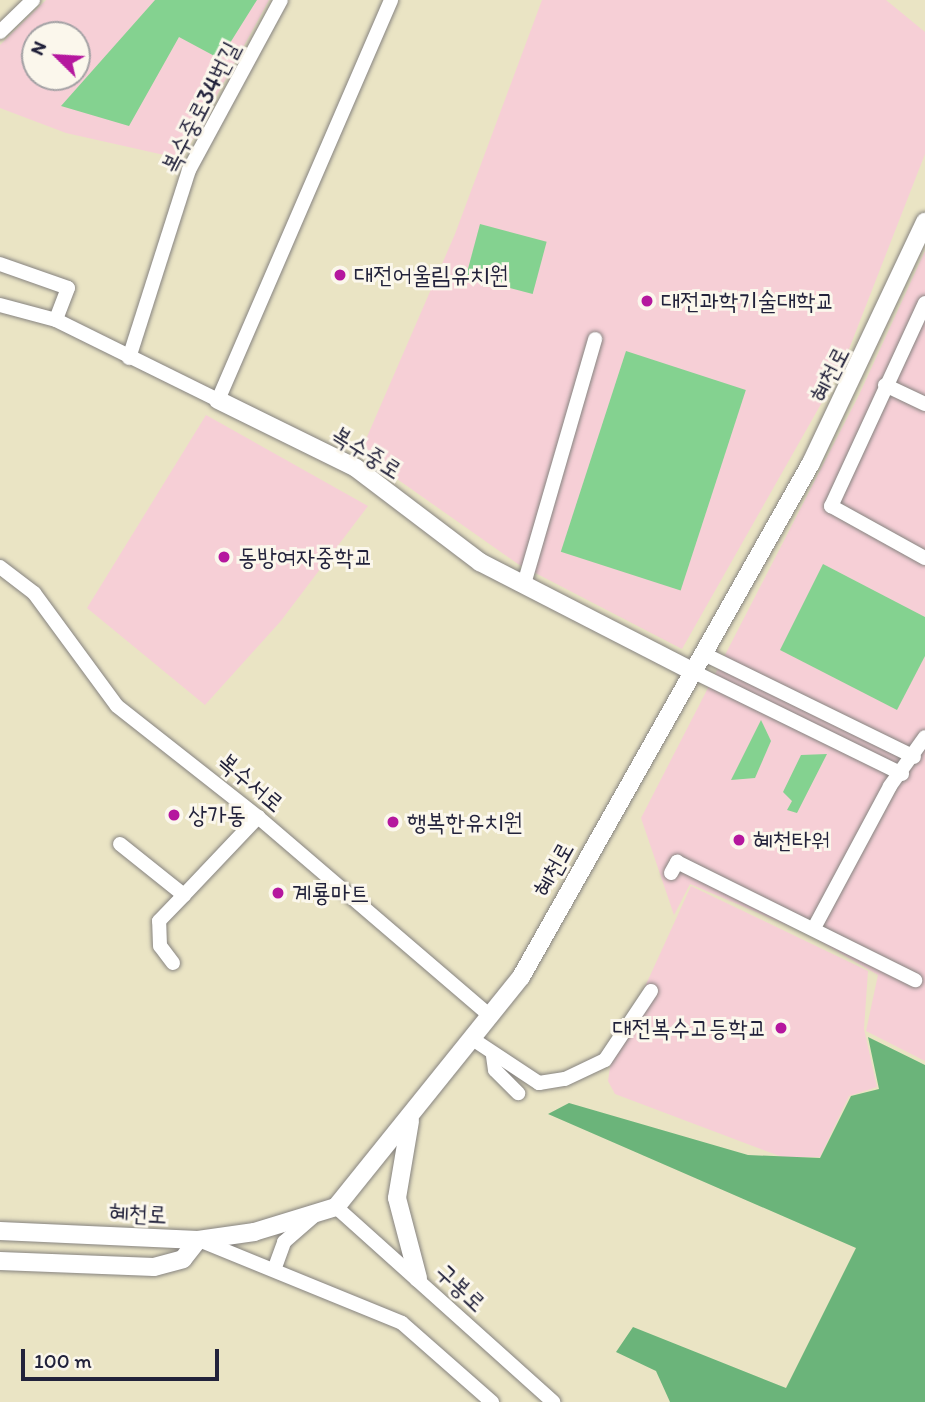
<!DOCTYPE html>
<html>
<head>
<meta charset="utf-8">
<style>
	body { margin:0 }
	#map { position:relative; width:925px; height:1402px; overflow:hidden; background:#eae4c4; font-family:Itim,"Poor Story",sans-serif }
	div>[style] { position:absolute }
	[style*='--x'] { left:calc(var(--x)*1px); top:calc(var(--y)*1px); width:calc(var(--w)*1px); rotate:calc(var(--a)*1deg) }
	.built>* { inset:0; background:#f6cfd6 }
	.green>* { inset:0; background:#84d290; transform-origin:0 0 }
	.forest>* { inset:0; background:#6bb47a }
	.roads { filter:drop-shadow(0 0 2px #868380) drop-shadow(0 0 2px #868380) }
	.minor>* { height:14px; margin:-7px; padding:0 7px; transform-origin:7px; border-radius:7px; background:#fff }
	.major>* { height:18px; margin:-9px; padding:0 9px; transform-origin:9px; border-radius:9px; background:#fff }
	.dots>* { width:19px; height:19px; translate:-50% -50%; box-sizing:border-box; border:4px solid #fbf7ec; border-radius:50% }
	span { translate:-50% -50%; white-space:nowrap; text-align:center; line-height:1.15; -webkit-text-stroke:6px #fbf7ec; paint-order:stroke }
	.street-label { font-size:24px; color:#22223b }
	.poi-label { font-size:24px; color:#22223b }
	.left { translate:0 -50%; text-align:left }
	.right { translate:-100% -50%; text-align:right }
	.north { position:absolute; left:21px; top:21px; width:70px; height:70px; box-sizing:border-box; background:#fbf7ec; border:2px solid #a4a2a5; border-radius:50%; rotate:294deg; font-size:19px; font-weight:700; line-height:28px; text-align:center; color:#22223b }
	.north::after { content:''; display:block; margin:auto; width:24px; height:32px; background:#b5179e; clip-path:polygon(50% 0,100% 100%,50% 72%,0 100%) }
	.scale { position:absolute; left:21px; top:1349px; width:198px; height:32px; box-sizing:border-box; border:4px solid #22223b; border-top:0; padding-left:9px; font-size:21px; line-height:24px; white-space:nowrap; color:#22223b; -webkit-text-stroke:5px #fbf7ec; paint-order:stroke }
</style>
</head>
<body>
<div id="map">
	<div class="built">
		<div style="clip-path:polygon(evenodd,46px 0,269px 0,182px 159px,66px 133px,0 108px,0 45px,46px 0,35px 35px,77px 35px,77px 77px,35px 77px,35px 35px)"></div>
		<div style="clip-path:polygon(542px 0,886px 0,925px 32px,925px 154px,842px 367px,682px 649px,518px 564px,360px 453px,455px 234px)"></div>
		<div style="clip-path:polygon(925px 251px,925px 1061px,866px 1031px,878px 975px,806px 933px,690px 884px,674px 915px,641px 818px,859px 395px)"></div>
		<div style="clip-path:polygon(206px 415px,368px 506px,280px 622px,205px 705px,87px 608px)"></div>
		<div style="clip-path:polygon(691px 886px,868px 971px,864px 1029px,877px 1087px,849px 1096px,820px 1157px,782px 1157px,615px 1094px,608px 1081px,611px 1061px)"></div>
	</div>
	<div class="green">
		<div style="clip-path:polygon(155px 0,257px 0,220px 59px,179px 37px,129px 126px,61px 106px)"></div>
		<div style="left:480px;top:224px;width:69px;height:54px;rotate:15deg"></div>
		<div style="left:626px;top:351px;width:126px;height:211px;rotate:18deg"></div>
		<div style="clip-path:polygon(823px 564px,925px 617px,925px 656px,897px 710px,780px 650px)"></div>
		<div style="clip-path:polygon(761px 720px,771px 741px,755px 778px,731px 780px)"></div>
		<div style="clip-path:polygon(827px 754px,797px 813px,787px 810px,792px 801px,783px 792px,801px 755px)"></div>
	</div>
	<div class="forest">
		<div style="clip-path:polygon(868px 1037px,925px 1065px,925px 1402px,670px 1402px,656px 1371px,616px 1352px,633px 1327px,786px 1388px,856px 1248px,548px 1114px,569px 1103px,748px 1155px,820px 1158px,851px 1096px,879px 1089px)"></div>
	</div>
	<div class="roads">
		<div class="minor">
			<div style="--x:0;--y:32;--w:46;--a:-44.1"></div>
			<div style="--x:0;--y:264;--w:72;--a:19.4"></div>
			<div style="--x:68;--y:288;--w:34;--a:111"></div>
			<div style="--x:925;--y:303;--w:224;--a:114.8"></div>
			<div style="--x:831;--y:506;--w:107;--a:29"></div>
			<div style="--x:0;--y:305;--w:58;--a:15"></div>
			<div style="--x:56;--y:320;--w:181;--a:26.3"></div>
			<div style="--x:218;--y:400;--w:436;--a:-66.6"></div>
			<div style="--x:129;--y:358;--w:197;--a:-72.3"></div>
			<div style="--x:189;--y:170;--w:193;--a:-61.6"></div>
			<div style="--x:885;--y:385;--w:44;--a:25.4"></div>
			<div style="--x:0;--y:567;--w:43;--a:37.4"></div>
			<div style="--x:34;--y:593;--w:140;--a:53.7"></div>
			<div style="--x:117;--y:706;--w:179;--a:38.2"></div>
			<div style="--x:258;--y:817;--w:307;--a:40.6"></div>
			<div style="--x:524;--y:584;--w:255;--a:-73.8"></div>
			<div style="--x:702;--y:653;--w:236;--a:26.1"></div>
			<div style="--x:692;--y:671;--w:234;--a:26.1"></div>
			<div style="--x:120;--y:844;--w:82;--a:38.6"></div>
			<div style="--x:184;--y:895;--w:108;--a:-46.5"></div>
			<div style="--x:671;--y:873;--w:13;--a:-61"></div>
			<div style="--x:677;--y:862;--w:266;--a:26.4"></div>
			<div style="--x:814;--y:928;--w:161;--a:-61.8"></div>
			<div style="--x:890;--y:786;--w:60;--a:-54.5"></div>
			<div style="--x:173;--y:963;--w:21;--a:-127"></div>
			<div style="--x:160;--y:946;--w:25;--a:-92"></div>
			<div style="--x:159;--y:921;--w:36;--a:-46"></div>
			<div style="--x:474;--y:1040;--w:78;--a:33.5"></div>
			<div style="--x:539;--y:1083;--w:26;--a:-9"></div>
			<div style="--x:565;--y:1079;--w:44;--a:-25.4"></div>
			<div style="--x:605;--y:1060;--w:83;--a:-56.3"></div>
			<div style="--x:493;--y:1056;--w:14;--a:82"></div>
			<div style="--x:495;--y:1070;--w:33;--a:45"></div>
			<div style="--x:336;--y:1207;--w:292;--a:41.9"></div>
			<div style="--x:199;--y:1240;--w:219;--a:22.2"></div>
			<div style="--x:402;--y:1323;--w:120;--a:41.3"></div>
			<div style="--x:274;--y:1270;--w:30;--a:-70"></div>
			<div style="--x:284;--y:1242;--w:40;--a:-41"></div>
		</div>
		<div class="major">
			<div style="--x:218;--y:400;--w:154;--a:26.2"></div>
			<div style="--x:356;--y:468;--w:156;--a:37.2"></div>
			<div style="--x:480;--y:562;--w:238;--a:27.2"></div>
			<div style="--x:410;--y:1121;--w:78;--a:99.6"></div>
			<div style="--x:397;--y:1198;--w:83;--a:75.3"></div>
			<div style="--x:0;--y:1231;--w:198;--a:2.6"></div>
			<div style="--x:198;--y:1240;--w:57;--a:-8.1"></div>
			<div style="--x:254;--y:1232;--w:86;--a:-17"></div>
			<div style="--x:336;--y:1207;--w:295;--a:-51.2"></div>
			<div style="--x:521;--y:977;--w:590;--a:-60.57"></div>
			<div style="--x:811;--y:463;--w:267;--a:-64.7"></div>
			<div style="--x:0;--y:1261;--w:154;--a:2.2"></div>
			<div style="--x:154;--y:1267;--w:30;--a:-15"></div>
			<div style="--x:183;--y:1259;--w:24;--a:-52"></div>
		</div>
	</div>
	<div class="dots">
		<div style="left:340px;top:275px;background:#b5179e"></div>
		<div style="left:647px;top:301px;background:#b5179e"></div>
		<div style="left:224px;top:557px;background:#b5179e"></div>
		<div style="left:174px;top:815px;background:#b5179e"></div>
		<div style="left:393px;top:822px;background:#b5179e"></div>
		<div style="left:739px;top:840px;background:#b5179e"></div>
		<div style="left:278px;top:893px;background:#b5179e"></div>
		<div style="left:781px;top:1028px;background:#b5179e"></div>
	</div>
	<div class="street-label">
		<span style="left:200px;top:107px;rotate:-63deg">복수중로34번길</span>
		<span style="left:829px;top:374px;rotate:-63deg">혜천로</span>
		<span style="left:367px;top:452px;rotate:32deg">복수중로</span>
		<span style="left:251px;top:782px;rotate:40deg">복수서로</span>
		<span style="left:553px;top:869px;rotate:-61deg">혜천로</span>
		<span style="left:138px;top:1213px;rotate:3deg">혜천로</span>
		<span style="left:461px;top:1287px;rotate:43deg">구봉로</span>
	</div>
	<div class="poi-label">
		<span class="left" style="left:354px;top:275px">대전어울림유치원</span>
		<span class="left" style="left:661px;top:301px">대전과학기술대학교</span>
		<span class="left" style="left:238px;top:557px">동방여자중학교</span>
		<span class="left" style="left:188px;top:815px">상가동</span>
		<span class="left" style="left:407px;top:822px">행복한유치원</span>
		<span class="left" style="left:753px;top:840px">혜천타워</span>
		<span class="left" style="left:292px;top:893px">계룡마트</span>
		<span class="right" style="left:767px;top:1028px">대전복수고등학교</span>
	</div>
	<div class="north">N</div>
	<div class="scale">100 m</div>
</div>
</body>
</html>
